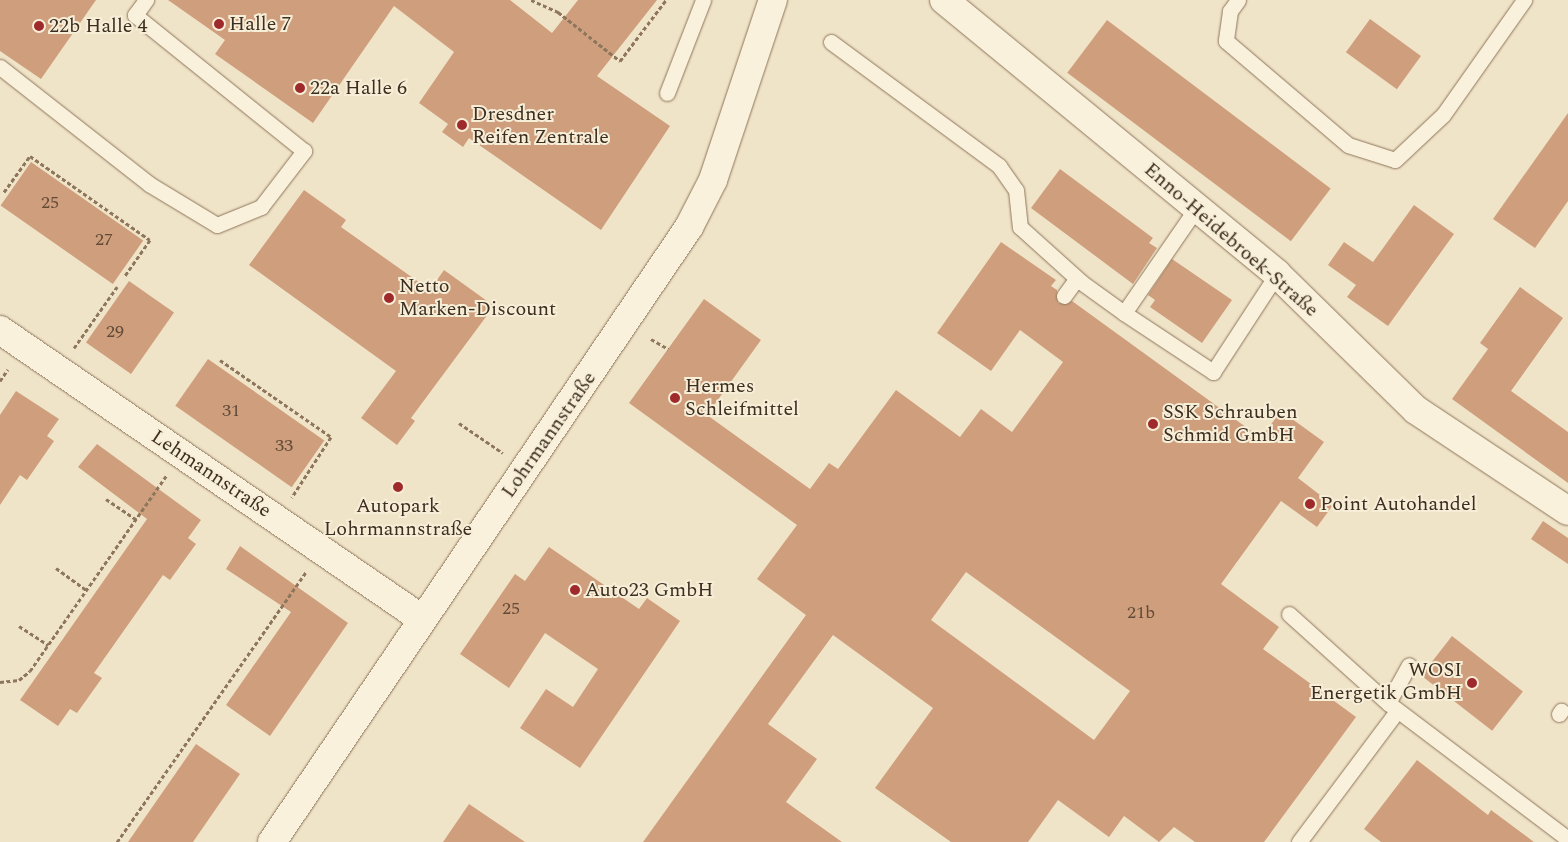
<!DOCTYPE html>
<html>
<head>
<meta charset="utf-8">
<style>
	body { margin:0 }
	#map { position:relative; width:1568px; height:842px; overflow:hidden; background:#f0e4c8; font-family:Spectral,serif }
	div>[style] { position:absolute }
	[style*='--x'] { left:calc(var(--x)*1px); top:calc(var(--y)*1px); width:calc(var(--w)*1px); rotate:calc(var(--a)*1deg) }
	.building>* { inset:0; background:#cf9f7d; transform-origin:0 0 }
	.path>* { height:3px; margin-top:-1.5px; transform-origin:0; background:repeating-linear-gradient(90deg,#8d765c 0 4px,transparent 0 6.5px) }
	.roads { filter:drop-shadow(0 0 1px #8d765c) drop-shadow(0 0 1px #8d765c) }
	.service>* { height:15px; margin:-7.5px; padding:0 7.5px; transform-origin:7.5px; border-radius:7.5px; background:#faf1dc }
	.minor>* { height:28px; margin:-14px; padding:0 14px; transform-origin:14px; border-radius:14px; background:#faf1dc }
	.tertiary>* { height:28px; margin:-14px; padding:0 14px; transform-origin:14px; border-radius:14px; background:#faf1dc }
	.dots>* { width:14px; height:14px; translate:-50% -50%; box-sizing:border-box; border:2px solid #f7eed8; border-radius:50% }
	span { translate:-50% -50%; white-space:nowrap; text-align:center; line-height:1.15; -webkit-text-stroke:4px #f7eed8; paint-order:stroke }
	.number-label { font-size:18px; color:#624a37 }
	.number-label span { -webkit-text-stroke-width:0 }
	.poi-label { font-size:20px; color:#3d2e20 }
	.left { translate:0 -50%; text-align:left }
	.right { translate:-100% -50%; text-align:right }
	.street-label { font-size:20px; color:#3d2e20 }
</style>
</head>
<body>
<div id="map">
	<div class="building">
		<div style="clip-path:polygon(0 0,96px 0,41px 79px,0 51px)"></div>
		<div style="clip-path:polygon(168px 0,510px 0,552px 33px,578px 0,657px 0,597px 76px,670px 126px,601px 230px,469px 138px,463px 147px,442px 132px,448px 124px,419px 103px,454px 52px,394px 6px,313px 123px,215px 54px,225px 40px)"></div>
		<div style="left:1370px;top:19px;width:63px;height:41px;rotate:36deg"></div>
		<div style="left:1107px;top:20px;width:280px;height:66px;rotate:37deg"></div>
		<div style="clip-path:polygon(1568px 113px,1568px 201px,1535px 248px,1493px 219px)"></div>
		<div style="left:31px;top:162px;width:137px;height:53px;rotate:35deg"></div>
		<div style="clip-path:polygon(1060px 169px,1153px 238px,1149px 243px,1157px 248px,1133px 284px,1031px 208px)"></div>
		<div style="clip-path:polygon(304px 190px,346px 220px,341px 227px,430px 290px,444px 270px,494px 306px,411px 418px,415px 421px,397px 445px,361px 418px,396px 371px,249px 265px)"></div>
		<div style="clip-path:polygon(1414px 205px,1454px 234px,1388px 326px,1347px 297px,1356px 285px,1328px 265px,1344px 242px,1373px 262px)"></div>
		<div style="clip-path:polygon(evenodd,1001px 242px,1056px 280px,1051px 286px,1057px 290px,1058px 303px,1072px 301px,1261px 438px,1281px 411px,1324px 442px,1298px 478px,1333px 505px,1317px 527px,1281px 501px,1221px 584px,1279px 627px,1263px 649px,1356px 717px,1264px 842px,1195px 842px,1174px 827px,1159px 842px,1124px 816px,1109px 837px,1058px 800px,1028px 842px,951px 842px,875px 788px,933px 708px,833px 635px,768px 724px,817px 759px,786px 802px,842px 842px,643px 842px,806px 615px,757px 579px,797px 525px,629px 403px,704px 299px,761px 340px,707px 415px,810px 489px,829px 463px,838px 469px,896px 390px,960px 437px,981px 409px,1012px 432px,1063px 362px,1020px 330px,991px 371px,937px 333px,1001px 242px,966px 572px,1130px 691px,1094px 740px,931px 620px,966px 572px)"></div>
		<div style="clip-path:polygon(1172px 259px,1232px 300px,1202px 343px,1150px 307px,1155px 300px,1148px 295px)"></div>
		<div style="left:129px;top:281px;width:55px;height:75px;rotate:35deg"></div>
		<div style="clip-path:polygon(1520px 287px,1563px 318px,1511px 391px,1568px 432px,1568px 483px,1452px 399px,1488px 349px,1480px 343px)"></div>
		<div style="left:208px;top:359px;width:142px;height:57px;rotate:35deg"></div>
		<div style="clip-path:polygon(16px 391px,59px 419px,47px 436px,54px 441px,27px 480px,20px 475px,0 505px,0 415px)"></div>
		<div style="clip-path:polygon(97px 444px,201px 520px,188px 538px,196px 544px,170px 580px,163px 575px,94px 673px,102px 678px,77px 713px,70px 709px,58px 726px,20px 700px,147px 519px,78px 467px)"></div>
		<div style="clip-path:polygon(1543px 521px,1568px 538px,1568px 564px,1531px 539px)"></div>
		<div style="clip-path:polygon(240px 546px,348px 623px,270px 736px,226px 705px,291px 612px,226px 569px)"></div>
		<div style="clip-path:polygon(549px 547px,639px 609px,647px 598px,680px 621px,580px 768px,520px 728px,546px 689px,573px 707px,598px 669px,545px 633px,509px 688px,460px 654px,515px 574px,525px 581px)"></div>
		<div style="left:1452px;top:636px;width:90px;height:50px;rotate:38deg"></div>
		<div style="clip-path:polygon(196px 744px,240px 774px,193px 842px,128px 842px)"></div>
		<div style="clip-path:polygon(1417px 760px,1488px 815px,1491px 810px,1534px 842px,1381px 842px,1364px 829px)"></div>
		<div style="clip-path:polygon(469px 804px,525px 842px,443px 842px)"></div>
	</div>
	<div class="path">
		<div style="--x:531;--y:0;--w:30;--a:24"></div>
		<div style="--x:558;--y:12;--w:79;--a:38.3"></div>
		<div style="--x:620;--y:61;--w:76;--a:-53"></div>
		<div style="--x:4;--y:192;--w:44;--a:-54.2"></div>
		<div style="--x:30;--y:156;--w:146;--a:35"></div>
		<div style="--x:150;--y:240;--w:45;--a:125.1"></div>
		<div style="--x:651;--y:339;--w:20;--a:30"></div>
		<div style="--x:74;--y:348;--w:75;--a:-54.8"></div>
		<div style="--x:220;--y:360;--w:135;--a:34.7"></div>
		<div style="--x:331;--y:437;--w:72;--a:123"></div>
		<div style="--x:0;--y:381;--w:14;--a:-56"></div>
		<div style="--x:459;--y:423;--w:53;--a:34.3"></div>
		<div style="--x:106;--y:499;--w:37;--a:34"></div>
		<div style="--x:56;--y:568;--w:37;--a:36"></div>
		<div style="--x:19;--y:626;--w:35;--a:33"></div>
		<div style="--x:0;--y:682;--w:19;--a:-6"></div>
		<div style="--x:19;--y:680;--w:14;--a:-39"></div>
		<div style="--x:30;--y:671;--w:238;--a:-55.1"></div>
		<div style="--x:117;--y:842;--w:330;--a:-55"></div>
	</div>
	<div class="roads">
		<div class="service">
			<div style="--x:1238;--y:0;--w:14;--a:126"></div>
			<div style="--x:1230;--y:11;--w:30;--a:98"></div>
			<div style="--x:1226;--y:41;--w:160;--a:40.4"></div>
			<div style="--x:1348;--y:145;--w:49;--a:17.7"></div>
			<div style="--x:1395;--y:160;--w:66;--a:-43.2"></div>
			<div style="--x:1443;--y:115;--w:141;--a:-54.8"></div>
			<div style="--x:831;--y:42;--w:209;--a:36.4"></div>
			<div style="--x:999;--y:166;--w:29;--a:55"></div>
			<div style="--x:1016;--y:190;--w:37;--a:84"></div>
			<div style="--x:1020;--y:227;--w:82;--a:42"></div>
			<div style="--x:0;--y:67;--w:189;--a:38.1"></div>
			<div style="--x:149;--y:184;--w:79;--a:31.1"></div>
			<div style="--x:217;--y:225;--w:48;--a:-22.2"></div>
			<div style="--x:261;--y:207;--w:71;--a:-52.5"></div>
			<div style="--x:304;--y:151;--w:217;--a:-141.2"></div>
			<div style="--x:135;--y:15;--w:19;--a:-54"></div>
			<div style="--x:667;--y:93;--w:100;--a:-68.8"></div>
			<div style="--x:1064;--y:296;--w:17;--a:-54"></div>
			<div style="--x:1074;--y:282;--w:7;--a:0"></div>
			<div style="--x:1081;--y:282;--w:53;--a:35.8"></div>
			<div style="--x:1124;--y:313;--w:129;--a:-55.4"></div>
			<div style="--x:1124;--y:313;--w:107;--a:33.5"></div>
			<div style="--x:1213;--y:372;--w:117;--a:-56.9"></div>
			<div style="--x:1289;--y:614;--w:133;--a:42"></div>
			<div style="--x:1388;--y:703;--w:226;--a:37.1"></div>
			<div style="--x:1388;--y:703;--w:43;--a:-61.1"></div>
			<div style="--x:1559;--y:714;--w:4;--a:-56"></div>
			<div style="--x:1299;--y:842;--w:164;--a:-53.2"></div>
		</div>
		<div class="minor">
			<div style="--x:944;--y:0;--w:431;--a:39.4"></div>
			<div style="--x:1277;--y:274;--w:194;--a:44.4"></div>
			<div style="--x:1416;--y:410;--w:182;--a:33.6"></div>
			<div style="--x:0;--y:330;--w:511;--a:34.4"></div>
		</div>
		<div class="tertiary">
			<div style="--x:272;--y:842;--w:743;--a:-55.86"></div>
			<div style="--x:689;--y:227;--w:53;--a:-62.9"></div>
			<div style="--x:713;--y:180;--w:190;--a:-71.6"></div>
		</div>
	</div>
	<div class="dots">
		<div style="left:219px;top:24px;background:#9e2a2b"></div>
		<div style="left:39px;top:26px;background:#9e2a2b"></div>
		<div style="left:300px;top:88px;background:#9e2a2b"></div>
		<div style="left:462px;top:125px;background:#9e2a2b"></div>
		<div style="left:389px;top:298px;background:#9e2a2b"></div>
		<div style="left:675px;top:398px;background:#9e2a2b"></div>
		<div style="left:1153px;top:424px;background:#9e2a2b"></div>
		<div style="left:398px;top:487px;background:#9e2a2b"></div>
		<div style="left:1310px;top:504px;background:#9e2a2b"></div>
		<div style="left:575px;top:590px;background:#9e2a2b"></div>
		<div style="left:1472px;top:683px;background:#9e2a2b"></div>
	</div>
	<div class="number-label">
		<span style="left:50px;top:203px">25</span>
		<span style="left:104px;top:240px">27</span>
		<span style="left:115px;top:332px">29</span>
		<span style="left:231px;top:411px">31</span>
		<span style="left:284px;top:446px">33</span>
		<span style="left:511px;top:609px">25</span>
		<span style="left:1141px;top:613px">21b</span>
	</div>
	<div class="poi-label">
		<span class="left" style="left:229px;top:24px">Halle 7</span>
		<span class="left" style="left:49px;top:26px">22b Halle 4</span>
		<span class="left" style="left:310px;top:88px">22a Halle 6</span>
		<span class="left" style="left:472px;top:126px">Dresdner<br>Reifen Zentrale</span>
		<span class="left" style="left:399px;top:298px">Netto<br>Marken-Discount</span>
		<span class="left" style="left:685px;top:398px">Hermes<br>Schleifmittel</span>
		<span class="left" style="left:1163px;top:424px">SSK Schrauben<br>Schmid GmbH</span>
		<span class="left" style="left:1320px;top:504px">Point Autohandel</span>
		<span style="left:398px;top:518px">Autopark<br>Lohrmannstraße</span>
		<span class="left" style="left:585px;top:590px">Auto23 GmbH</span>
		<span class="right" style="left:1462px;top:682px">WOSI<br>Energetik GmbH</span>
	</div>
	<div class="street-label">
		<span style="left:1231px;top:240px;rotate:41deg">Enno-Heidebroek-Straße</span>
		<span style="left:549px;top:435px;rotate:-55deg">Lohrmannstraße</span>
		<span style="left:211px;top:474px;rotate:34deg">Lehmannstraße</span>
	</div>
</div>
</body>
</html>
